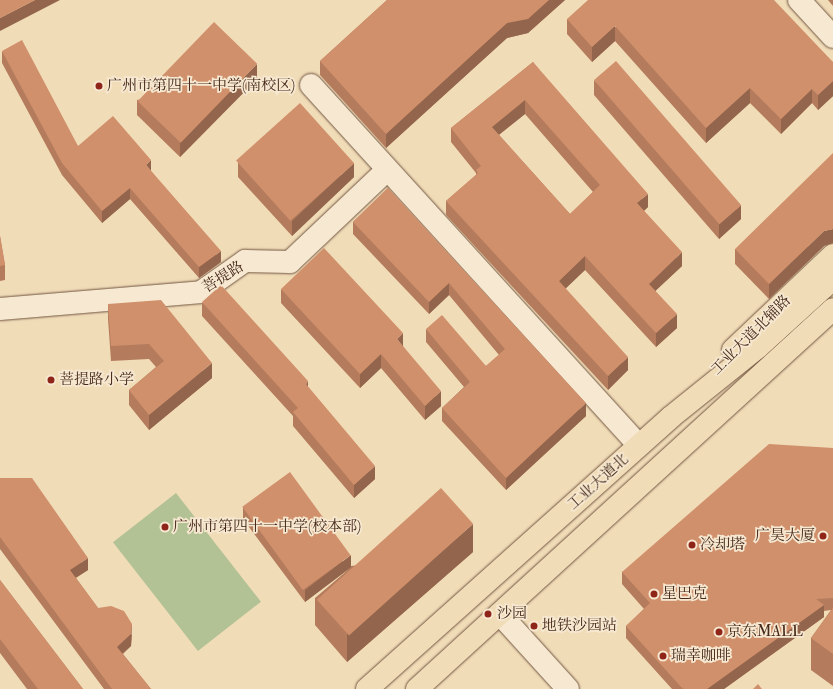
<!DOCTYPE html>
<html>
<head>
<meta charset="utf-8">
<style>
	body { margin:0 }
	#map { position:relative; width:833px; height:689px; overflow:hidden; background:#f1dcb8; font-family:"IM FELL Double Pica","Noto Serif SC",serif }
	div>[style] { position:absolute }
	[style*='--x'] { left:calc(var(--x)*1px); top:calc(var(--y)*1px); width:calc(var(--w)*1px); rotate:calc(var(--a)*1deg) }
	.green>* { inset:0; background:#b3c294; transform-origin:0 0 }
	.roads { filter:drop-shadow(0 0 1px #725642) drop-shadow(0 0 1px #725642) }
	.minor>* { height:22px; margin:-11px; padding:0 11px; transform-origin:11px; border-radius:11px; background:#f6e8d1 }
	.major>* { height:22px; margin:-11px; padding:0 11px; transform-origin:11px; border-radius:11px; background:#f1dcb8 }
	.wall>* { inset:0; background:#b47c5d }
	.shaded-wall>* { inset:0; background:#92654c }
	.building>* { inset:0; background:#d1906c; transform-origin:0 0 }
	.dots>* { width:11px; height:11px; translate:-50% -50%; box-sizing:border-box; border:2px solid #f6e8d1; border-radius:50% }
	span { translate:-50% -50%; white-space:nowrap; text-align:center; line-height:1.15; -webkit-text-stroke:3.5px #f6e8d1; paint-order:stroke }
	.poi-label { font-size:15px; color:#472a1b }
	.left { translate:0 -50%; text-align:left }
	.right { translate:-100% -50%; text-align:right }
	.street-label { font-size:15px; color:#472a1b }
</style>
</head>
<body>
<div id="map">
	<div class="green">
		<div style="left:176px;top:493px;width:138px;height:80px;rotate:52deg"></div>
	</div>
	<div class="roads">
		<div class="minor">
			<div style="--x:799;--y:0;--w:50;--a:47.4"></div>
			<div style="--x:311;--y:85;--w:487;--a:47.7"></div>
			<div style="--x:0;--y:309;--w:202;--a:-4.8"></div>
			<div style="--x:201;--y:292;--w:54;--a:-35.2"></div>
			<div style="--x:245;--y:261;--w:45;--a:1.3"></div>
			<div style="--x:290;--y:262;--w:134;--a:-43.5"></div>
			<div style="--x:500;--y:614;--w:101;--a:47.8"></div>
		</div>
		<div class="major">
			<div style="--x:733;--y:350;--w:138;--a:-43.5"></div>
			<div style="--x:367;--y:689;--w:408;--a:-41.8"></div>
			<div style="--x:671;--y:417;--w:112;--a:-38.8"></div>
			<div style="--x:758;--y:347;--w:101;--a:-42.2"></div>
			<div style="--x:417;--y:689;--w:563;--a:-42.41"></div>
		</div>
	</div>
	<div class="wall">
		<div style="clip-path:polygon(387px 0,565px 0,528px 33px,507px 38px,386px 148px,320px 75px,320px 61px)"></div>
		<div style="clip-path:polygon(828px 0,833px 0,833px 6px)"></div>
		<div style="clip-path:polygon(567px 19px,833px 62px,833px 96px,818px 110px,812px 103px,781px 134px,750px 103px,706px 143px,615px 41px,592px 62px,567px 34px)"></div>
		<div style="clip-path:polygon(2px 51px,78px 146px,151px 171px,221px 262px,199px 278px,130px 199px,102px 223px,62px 175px,2px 63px)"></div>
		<div style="clip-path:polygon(evenodd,533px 62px,648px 207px,644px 211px,682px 266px,655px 291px,677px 328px,656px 347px,585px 270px,565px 288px,628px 370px,608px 390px,446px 215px,446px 201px,476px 175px,476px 173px,451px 142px,451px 128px,533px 62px,525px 114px,593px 192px,570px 214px,499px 135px,525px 114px)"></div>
		<div style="clip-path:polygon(257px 79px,180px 157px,137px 115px,137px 100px)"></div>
		<div style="clip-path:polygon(594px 80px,741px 219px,719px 239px,594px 95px)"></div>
		<div style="clip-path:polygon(238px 162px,354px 177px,292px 236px,238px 177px)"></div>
		<div style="clip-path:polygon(388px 188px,586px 416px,506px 490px,442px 421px,442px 408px,464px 387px,426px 342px,426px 329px,486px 366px,499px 355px,449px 295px,429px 314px,353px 234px,353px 222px)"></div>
		<div style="clip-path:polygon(0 236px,5px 265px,5px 280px,0 281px)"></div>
		<div style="clip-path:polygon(824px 246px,769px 299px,735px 264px,735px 249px)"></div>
		<div style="clip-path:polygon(281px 289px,403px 346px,441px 406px,425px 420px,381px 368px,360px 388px,281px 303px)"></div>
		<div style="clip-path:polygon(202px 302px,308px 387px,375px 479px,354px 498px,293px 426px,293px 416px,202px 316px)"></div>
		<div style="clip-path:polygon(108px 304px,212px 378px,149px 430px,129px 405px,129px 390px,156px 367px,149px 359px,111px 361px,108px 319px)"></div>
		<div style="clip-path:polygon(833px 448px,833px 686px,811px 670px,811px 638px,831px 610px,824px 611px,824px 617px,724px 689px,672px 689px,626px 638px,626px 626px,644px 609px,622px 584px,622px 572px)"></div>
		<div style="clip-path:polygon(0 478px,88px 570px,76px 578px,98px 608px,132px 635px,131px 646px,123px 654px,151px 689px,104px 689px,0 549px)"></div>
		<div style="clip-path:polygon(243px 507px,351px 566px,473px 552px,347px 662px,315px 625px,315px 598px,349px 569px,305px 602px,243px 519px)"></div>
		<div style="clip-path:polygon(0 580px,83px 689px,27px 689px,0 653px)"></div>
	</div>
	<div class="shaded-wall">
		<div style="clip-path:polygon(35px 0,60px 0,0 31px,0 18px)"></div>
		<div style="clip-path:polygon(549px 0,565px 0,528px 33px,507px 38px,386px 148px,386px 134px,507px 23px)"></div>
		<div style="clip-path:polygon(615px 26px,615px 41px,592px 62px,592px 47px)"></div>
		<div style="clip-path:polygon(257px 64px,257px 79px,180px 157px,180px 142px)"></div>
		<div style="clip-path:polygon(833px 81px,833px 96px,818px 110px,818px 95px)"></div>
		<div style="clip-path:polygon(750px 88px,750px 103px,706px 143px,706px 128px)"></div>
		<div style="clip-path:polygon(812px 89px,812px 103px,781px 134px,781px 119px)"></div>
		<div style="clip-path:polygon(525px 100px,525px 114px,492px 140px,492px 127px)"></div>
		<div style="clip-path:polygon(151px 160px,151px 171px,146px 165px)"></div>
		<div style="clip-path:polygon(354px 163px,354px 177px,292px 236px,292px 221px)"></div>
		<div style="clip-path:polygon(130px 188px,130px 199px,102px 223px,102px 211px)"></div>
		<div style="clip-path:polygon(648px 194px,648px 207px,637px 217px,637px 203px)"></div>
		<div style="clip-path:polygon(741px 205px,741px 219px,719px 239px,719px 224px)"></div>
		<div style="clip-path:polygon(833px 229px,833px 243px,824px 246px,769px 299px,769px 284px,824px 231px)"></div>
		<div style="clip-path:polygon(221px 251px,221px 262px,199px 278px,199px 267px)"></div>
		<div style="clip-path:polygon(682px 252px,682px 266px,649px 297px,649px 284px)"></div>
		<div style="clip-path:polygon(585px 256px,585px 270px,559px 295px,559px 281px)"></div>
		<div style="clip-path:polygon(449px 283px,449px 295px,429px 314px,429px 302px)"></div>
		<div style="clip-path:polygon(677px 314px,677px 328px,656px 347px,656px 333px)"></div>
		<div style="clip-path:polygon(403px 333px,403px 347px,397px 339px)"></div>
		<div style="clip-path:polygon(381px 354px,381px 368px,360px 388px,360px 374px)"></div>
		<div style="clip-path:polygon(628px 357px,628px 370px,608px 390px,608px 376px)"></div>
		<div style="clip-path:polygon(212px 363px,212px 378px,149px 430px,149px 415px)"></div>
		<div style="clip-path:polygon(308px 381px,308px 395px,306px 384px)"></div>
		<div style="clip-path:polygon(441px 391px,441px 406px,425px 420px,425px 406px)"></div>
		<div style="clip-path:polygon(586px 403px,586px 416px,506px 490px,506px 478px)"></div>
		<div style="clip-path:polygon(375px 466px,375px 479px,354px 498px,354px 485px)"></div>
		<div style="clip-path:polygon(473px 524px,473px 552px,347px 662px,347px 634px)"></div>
		<div style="clip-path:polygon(351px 555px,351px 567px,305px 602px,305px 590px)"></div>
		<div style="clip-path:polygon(88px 558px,88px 570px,70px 581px,70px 570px)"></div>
		<div style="clip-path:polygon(824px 605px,824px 617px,724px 689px,707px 689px)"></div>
		<div style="clip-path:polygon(132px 624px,131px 646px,117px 658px,117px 647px)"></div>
	</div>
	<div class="building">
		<div style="clip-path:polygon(0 0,35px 0,0 18px)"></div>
		<div style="clip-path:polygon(387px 0,549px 0,528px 19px,507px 23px,386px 134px,320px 61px)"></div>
		<div style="clip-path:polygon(588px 0,774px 0,833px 62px,833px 81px,818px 95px,812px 89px,781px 119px,750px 88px,706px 128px,615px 26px,592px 47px,567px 19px)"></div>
		<div style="left:214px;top:22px;width:60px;height:110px;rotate:44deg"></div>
		<div style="clip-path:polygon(22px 40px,78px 146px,113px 116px,151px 160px,146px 165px,221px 251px,199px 267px,130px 188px,102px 211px,62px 163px,2px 51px)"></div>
		<div style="left:616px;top:61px;width:191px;height:29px;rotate:49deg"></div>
		<div style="clip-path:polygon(evenodd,533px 62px,648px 194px,637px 203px,682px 252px,649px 284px,677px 314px,656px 333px,585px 256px,559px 281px,628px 357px,608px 376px,446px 201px,478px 173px,476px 170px,481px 166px,451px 128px,533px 62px,525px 100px,600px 185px,570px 214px,492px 127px,525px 100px)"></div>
		<div style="left:300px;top:103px;width:81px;height:86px;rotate:48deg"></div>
		<div style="clip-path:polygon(833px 153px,833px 229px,824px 231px,769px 284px,735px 249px)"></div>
		<div style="clip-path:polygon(388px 188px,586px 403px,506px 478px,442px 408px,470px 382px,426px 329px,442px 315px,486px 366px,505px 349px,449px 283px,429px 302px,353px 222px)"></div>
		<div style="clip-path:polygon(0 236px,5px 265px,0 266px)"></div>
		<div style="clip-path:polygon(324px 248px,403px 333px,397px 339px,441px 391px,425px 406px,381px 354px,360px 374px,281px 289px)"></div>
		<div style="clip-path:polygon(221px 285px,308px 381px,306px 384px,375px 466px,354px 485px,293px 412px,298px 408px,202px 302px)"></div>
		<div style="clip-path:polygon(161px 300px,212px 363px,149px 415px,129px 390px,164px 361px,149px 344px,111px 346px,108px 304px)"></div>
		<div style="clip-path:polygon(769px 444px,833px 448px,833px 598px,816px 599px,824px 605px,707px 689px,683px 689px,626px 626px,650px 603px,622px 572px)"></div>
		<div style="left:290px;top:472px;width:103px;height:59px;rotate:54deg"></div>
		<div style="clip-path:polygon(0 478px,32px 478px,88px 558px,70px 570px,98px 608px,111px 606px,124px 611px,132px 624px,131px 634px,117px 647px,151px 689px,112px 689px,0 537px)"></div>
		<div style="left:441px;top:488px;width:48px;height:167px;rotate:48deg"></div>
		<div style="clip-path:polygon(0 580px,83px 689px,38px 689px,0 639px)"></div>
		<div style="clip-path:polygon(833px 608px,833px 654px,811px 638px)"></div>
		<div style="clip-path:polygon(758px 684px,762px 689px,753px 689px)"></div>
	</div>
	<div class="dots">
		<div style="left:99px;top:86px;background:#8f2418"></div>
		<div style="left:51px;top:380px;background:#8f2418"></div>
		<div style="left:165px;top:527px;background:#8f2418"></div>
		<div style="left:823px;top:536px;background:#8f2418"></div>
		<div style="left:692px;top:545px;background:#8f2418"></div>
		<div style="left:654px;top:594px;background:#8f2418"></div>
		<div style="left:488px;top:614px;background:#8f2418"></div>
		<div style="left:534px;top:626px;background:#8f2418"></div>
		<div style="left:719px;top:632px;background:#8f2418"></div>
		<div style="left:663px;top:656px;background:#8f2418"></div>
	</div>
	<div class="poi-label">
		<span class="left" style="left:107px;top:86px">广州市第四十一中学(南校区)</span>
		<span class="left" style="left:59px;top:380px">菩提路小学</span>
		<span class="left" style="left:173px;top:527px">广州市第四十一中学(校本部)</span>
		<span class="right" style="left:815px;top:536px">广昊大厦</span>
		<span class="left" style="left:700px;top:545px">冷却塔</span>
		<span class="left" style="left:662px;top:594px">星巴克</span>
		<span class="left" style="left:497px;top:614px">沙园</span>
		<span class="left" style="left:542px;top:626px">地铁沙园站</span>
		<span class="left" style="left:727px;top:632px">京东MALL</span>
		<span class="left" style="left:671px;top:656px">瑞幸咖啡</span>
	</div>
	<div class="street-label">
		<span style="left:223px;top:277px;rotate:-32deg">菩提路</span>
		<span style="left:751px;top:335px;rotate:-45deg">工业大道北辅路</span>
		<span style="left:598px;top:482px;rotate:-42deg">工业大道北</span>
	</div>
</div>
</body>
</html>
